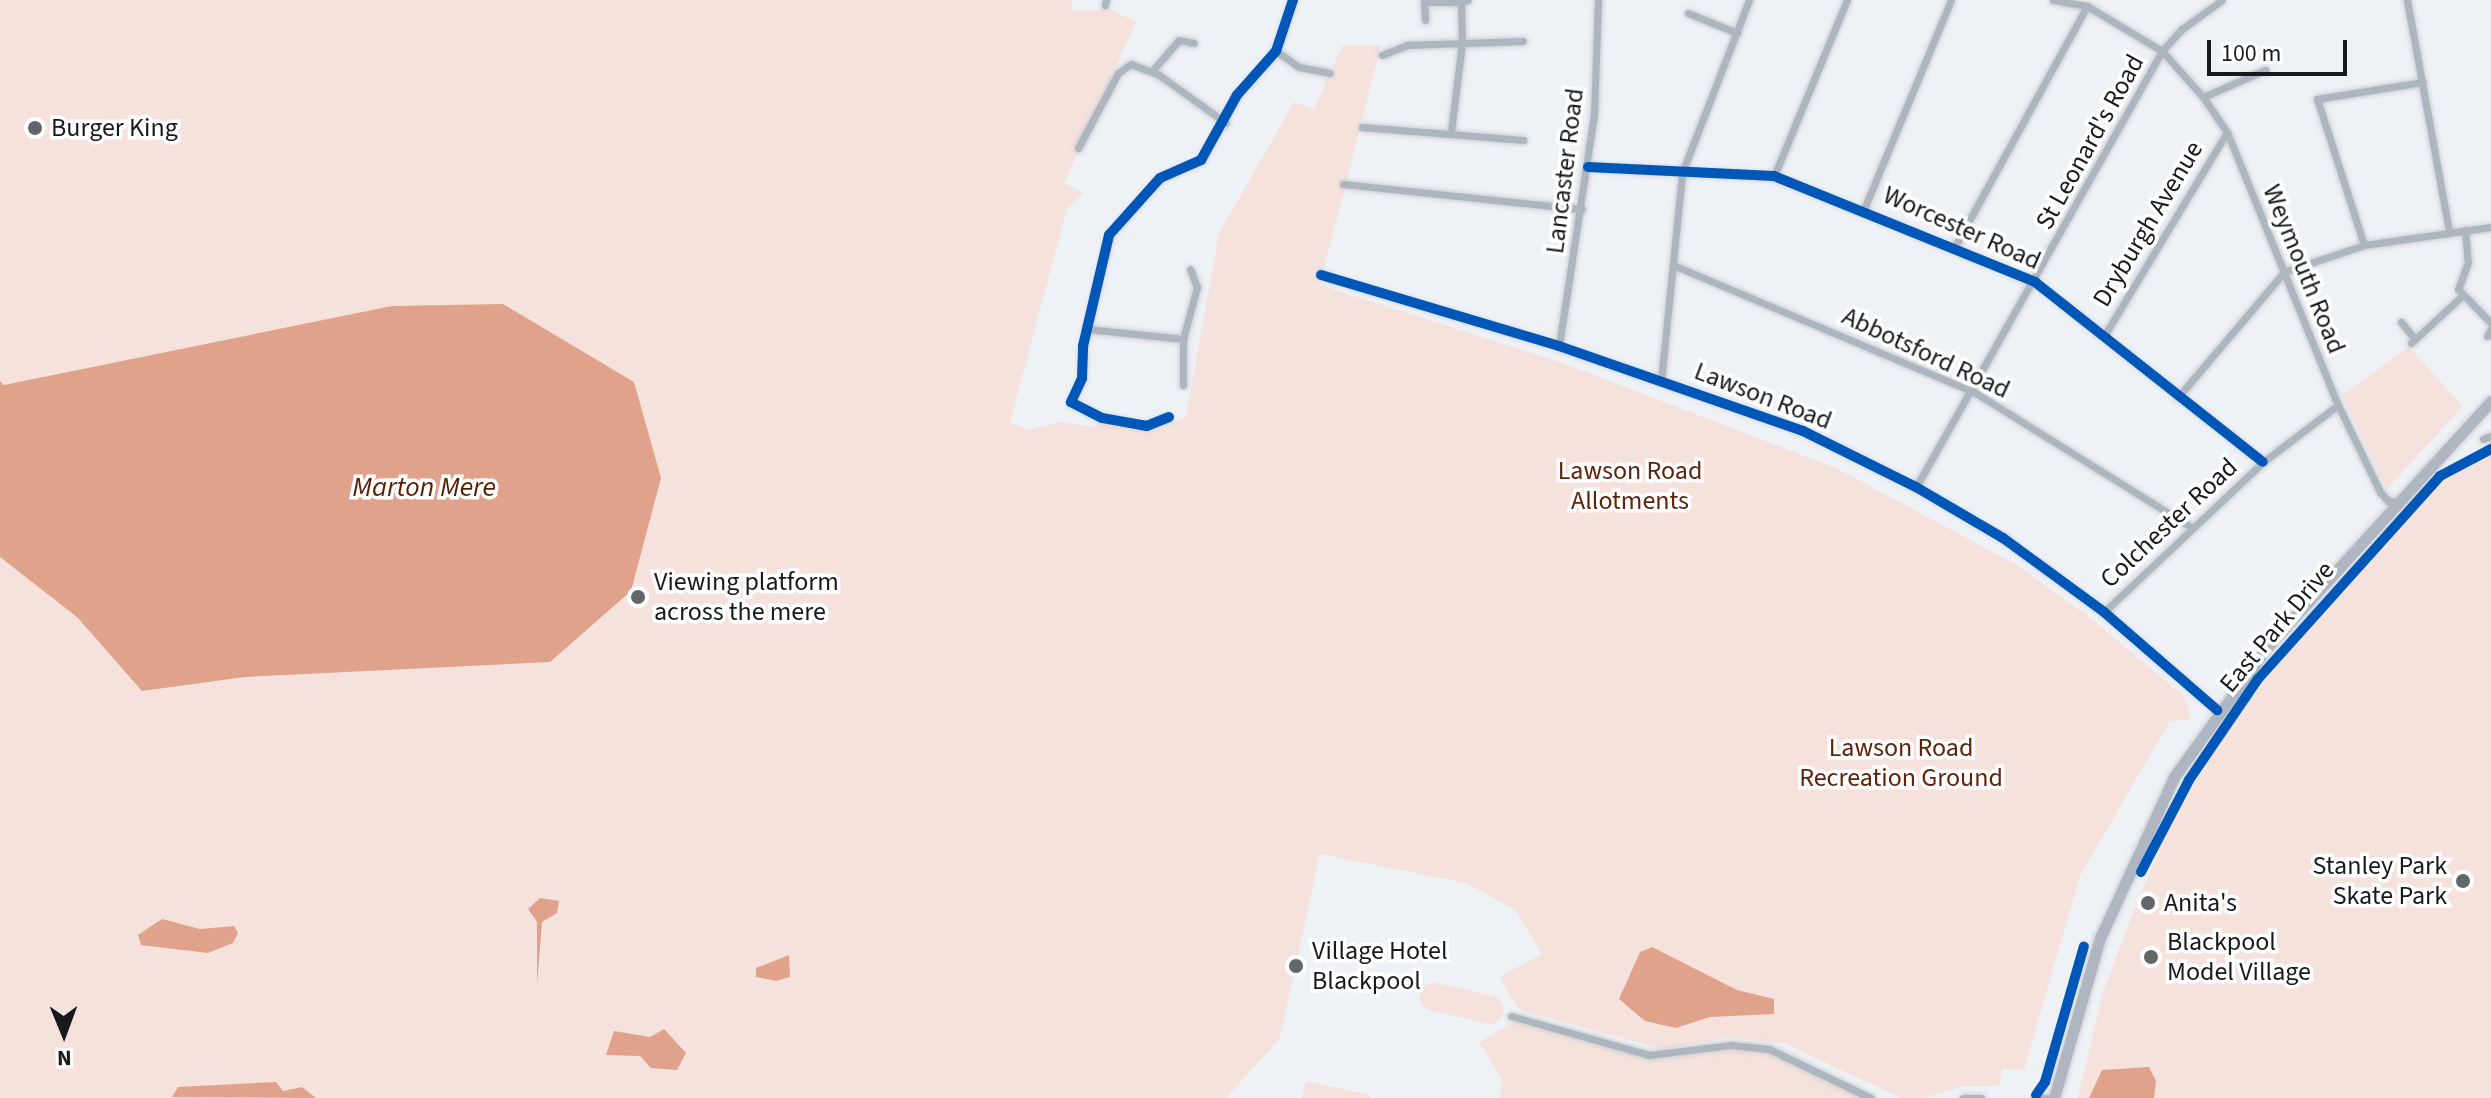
<!DOCTYPE html>
<html>
<head>
<meta charset="utf-8">
<style>
	body { margin:0 }
	#map { position:relative; width:2491px; height:1098px; overflow:hidden; background:#eef2f7; font-family:"Source Sans 3",sans-serif }
	div>[style] { position:absolute }
	[style*='--x'] { left:calc(var(--x)*1px); top:calc(var(--y)*1px); width:calc(var(--w)*1px); rotate:calc(var(--a)*1deg) }
	.green>* { inset:0; background:#f6e2dc }
	.water>* { inset:0; background:#e1a28b }
	.roads { filter:drop-shadow(0 0 2px #cccfd3) drop-shadow(0 0 2px #cccfd3) }
	.minor>* { height:7px; margin:-3.5px; padding:0 3.5px; transform-origin:3.5px; border-radius:3.5px; background:#adb5be }
	.primary>* { height:11px; margin:-5.5px; padding:0 5.5px; transform-origin:5.5px; border-radius:5.5px; background:#afb6c1 }
	.cycleway>* { height:10px; margin:-5px; padding:0 5px; transform-origin:5px; border-radius:5px; background:#0057b8 }
	.dots>* { width:22px; height:22px; translate:-50% -50%; box-sizing:border-box; border:4px solid #fff; border-radius:50% }
	span { translate:-50% -50%; white-space:nowrap; text-align:center; line-height:1.15; -webkit-text-stroke:7px #fff; paint-order:stroke }
	.poi-label { font-size:26px; color:#171a1d }
	.left { translate:0 -50%; text-align:left }
	.right { translate:-100% -50%; text-align:right }
	.street-label { font-size:26px; color:#171a1d }
	.park-label { font-size:26px; color:#5e230b }
	.water-label { font-size:28px; color:#571d04; font-style:italic }
	.north { position:absolute; left:24px; top:994px; width:80px; height:80px; -webkit-text-stroke:6px #fff; paint-order:stroke; rotate:179deg; font-size:22px; font-weight:700; line-height:32px; text-align:center; color:#171a1d }
	.north::after { content:''; display:block; margin:auto; width:28px; height:36px; background:#171a1d; clip-path:polygon(50% 0,100% 100%,50% 72%,0 100%) }
	.scale { position:absolute; left:2207px; top:40px; width:140px; height:36px; box-sizing:border-box; border:4px solid #171a1d; border-top:0; padding-left:10px; font-size:24px; line-height:28px; white-space:nowrap; color:#171a1d; -webkit-text-stroke:6px #fff; paint-order:stroke }
</style>
</head>
<body>
<div id="map">
	<div class="green">
		<div style="clip-path:polygon(0 0,1071px 0,1073px 11px,1110px 9px,1136px 22px,1064px 183px,1084px 193px,1067px 209px,1010px 422px,1029px 430px,1059px 422px,1095px 427px,1102px 418px,1153px 424px,1154px 430px,1186px 417px,1219px 233px,1294px 102px,1314px 109px,1342px 46px,1381px 45px,1320px 285px,1563px 363px,1836px 468px,2017px 565px,2092px 619px,2185px 697px,2191px 720px,2170px 721px,2080px 876px,2024px 1070px,2002px 1069px,1999px 1086px,1964px 1086px,1924px 1098px,1901px 1098px,1786px 1044px,1728px 1037px,1663px 1049px,1519px 1010px,1499px 977px,1542px 954px,1515px 910px,1466px 883px,1320px 854px,1280px 1038px,1226px 1098px,0 1098px)"></div>
		<div style="clip-path:polygon(2409px 347px,2463px 406px,2387px 489px,2342px 395px)"></div>
		<div style="clip-path:polygon(2491px 451px,2491px 1098px,2078px 1098px,2103px 992px,2134px 910px,2173px 818px,2236px 717px,2325px 605px,2448px 475px)"></div>
		<div style="clip-path:polygon(1432px 982px,1498px 997px,1504px 1007px,1501px 1019px,1492px 1025px,1426px 1009px,1419px 999px,1421px 988px)"></div>
		<div style="clip-path:polygon(1516px 1021px,1665px 1056px,1714px 1048px,1769px 1049px,1871px 1098px,1500px 1098px,1502px 1080px,1479px 1042px)"></div>
		<div style="clip-path:polygon(1306px 1081px,1370px 1095px,1370px 1098px,1302px 1098px)"></div>
	</div>
	<div class="water">
		<div style="clip-path:polygon(503px 304px,634px 382px,661px 478px,631px 591px,550px 662px,245px 677px,142px 691px,77px 617px,0 557px,0 381px,4px 385px,392px 306px)"></div>
		<div style="clip-path:polygon(540px 898px,559px 901px,557px 913px,542px 922px,537px 984px,537px 922px,528px 909px)"></div>
		<div style="clip-path:polygon(162px 919px,200px 929px,234px 926px,238px 933px,233px 943px,208px 953px,141px 945px,138px 935px)"></div>
		<div style="clip-path:polygon(1652px 947px,1737px 990px,1774px 999px,1774px 1014px,1710px 1017px,1676px 1028px,1645px 1021px,1619px 999px,1640px 952px)"></div>
		<div style="clip-path:polygon(789px 955px,790px 977px,776px 981px,756px 977px,756px 968px)"></div>
		<div style="clip-path:polygon(664px 1029px,686px 1053px,677px 1070px,651px 1068px,640px 1056px,606px 1055px,614px 1031px,650px 1037px)"></div>
		<div style="clip-path:polygon(2149px 1067px,2156px 1081px,2154px 1098px,2089px 1098px,2102px 1070px)"></div>
		<div style="clip-path:polygon(276px 1082px,283px 1091px,302px 1087px,316px 1098px,172px 1097px,178px 1087px)"></div>
	</div>
	<div class="roads">
		<div class="minor">
			<div style="--x:1424;--y:0;--w:20;--a:87"></div>
			<div style="--x:2053;--y:0;--w:35;--a:10"></div>
			<div style="--x:2087;--y:6;--w:87;--a:31"></div>
			<div style="--x:2162;--y:51;--w:62;--a:48.3"></div>
			<div style="--x:2203;--y:97;--w:42;--a:55.6"></div>
			<div style="--x:2227;--y:132;--w:295;--a:67.9"></div>
			<div style="--x:2338;--y:405;--w:97;--a:64.2"></div>
			<div style="--x:2380;--y:492;--w:12;--a:48"></div>
			<div style="--x:2388;--y:501;--w:12;--a:5"></div>
			<div style="--x:2407;--y:0;--w:236;--a:79.7"></div>
			<div style="--x:1424;--y:2;--w:37;--a:0"></div>
			<div style="--x:1105;--y:5;--w:5;--a:-79"></div>
			<div style="--x:1688;--y:13;--w:53;--a:22.2"></div>
			<div style="--x:1276;--y:51;--w:28;--a:35"></div>
			<div style="--x:1299;--y:67;--w:31;--a:11"></div>
			<div style="--x:1382;--y:55;--w:27;--a:-22"></div>
			<div style="--x:1407;--y:45;--w:116;--a:-2"></div>
			<div style="--x:1152;--y:71;--w:41;--a:-48.9"></div>
			<div style="--x:1179;--y:40;--w:15;--a:11"></div>
			<div style="--x:2203;--y:97;--w:68;--a:-23.5"></div>
			<div style="--x:1362;--y:127;--w:162;--a:4.6"></div>
			<div style="--x:1451;--y:132;--w:91;--a:-83"></div>
			<div style="--x:1462;--y:42;--w:40;--a:-91.4"></div>
			<div style="--x:1461;--y:2;--w:7;--a:-16"></div>
			<div style="--x:1078;--y:148;--w:85;--a:-61.9"></div>
			<div style="--x:1118;--y:73;--w:16;--a:-35"></div>
			<div style="--x:1131;--y:64;--w:30;--a:21"></div>
			<div style="--x:1159;--y:75;--w:82;--a:35.6"></div>
			<div style="--x:1588;--y:167;--w:186;--a:2.8"></div>
			<div style="--x:1774;--y:176;--w:282;--a:22.1"></div>
			<div style="--x:2035;--y:282;--w:290;--a:38.3"></div>
			<div style="--x:1774;--y:176;--w:191;--a:-67.5"></div>
			<div style="--x:1343;--y:184;--w:240;--a:6"></div>
			<div style="--x:1864;--y:209;--w:226;--a:-67.4"></div>
			<div style="--x:2465;--y:230;--w:32;--a:85"></div>
			<div style="--x:2468;--y:262;--w:29;--a:110"></div>
			<div style="--x:2458;--y:289;--w:47;--a:45.9"></div>
			<div style="--x:2364;--y:245;--w:153;--a:-107.8"></div>
			<div style="--x:2317;--y:99;--w:107;--a:-9.1"></div>
			<div style="--x:1954;--y:248;--w:276;--a:-61.2"></div>
			<div style="--x:1673;--y:265;--w:327;--a:22.9"></div>
			<div style="--x:1974;--y:392;--w:256;--a:31.9"></div>
			<div style="--x:1321;--y:275;--w:248;--a:16.6"></div>
			<div style="--x:1559;--y:346;--w:258;--a:19.2"></div>
			<div style="--x:1803;--y:431;--w:126;--a:26.4"></div>
			<div style="--x:1916;--y:487;--w:101;--a:30.4"></div>
			<div style="--x:2003;--y:538;--w:125;--a:36.2"></div>
			<div style="--x:2104;--y:612;--w:150;--a:40.9"></div>
			<div style="--x:2401;--y:322;--w:22;--a:51"></div>
			<div style="--x:1087;--y:329;--w:97;--a:5.9"></div>
			<div style="--x:1183;--y:339;--w:54;--a:-74.9"></div>
			<div style="--x:1197;--y:287;--w:19;--a:-111"></div>
			<div style="--x:2104;--y:336;--w:238;--a:-58.9"></div>
			<div style="--x:2487;--y:336;--w:8;--a:-60"></div>
			<div style="--x:2411;--y:343;--w:69;--a:-42.7"></div>
			<div style="--x:1559;--y:346;--w:234;--a:-81.4"></div>
			<div style="--x:1594;--y:115;--w:115;--a:-88"></div>
			<div style="--x:1661;--y:381;--w:209;--a:-84.2"></div>
			<div style="--x:1682;--y:173;--w:186;--a:-68.8"></div>
			<div style="--x:1183;--y:385;--w:46;--a:-90"></div>
			<div style="--x:2178;--y:397;--w:164;--a:-49.7"></div>
			<div style="--x:2284;--y:272;--w:84;--a:-18.6"></div>
			<div style="--x:2364;--y:245;--w:128;--a:-8.1"></div>
			<div style="--x:1169;--y:417;--w:24;--a:158"></div>
			<div style="--x:1147;--y:426;--w:46;--a:-169.9"></div>
			<div style="--x:1102;--y:418;--w:35;--a:-153"></div>
			<div style="--x:1071;--y:402;--w:26;--a:-65"></div>
			<div style="--x:1082;--y:378;--w:32;--a:-88"></div>
			<div style="--x:1083;--y:346;--w:114;--a:-76.8"></div>
			<div style="--x:1109;--y:235;--w:76;--a:-48.2"></div>
			<div style="--x:1160;--y:178;--w:45;--a:-23.7"></div>
			<div style="--x:1201;--y:160;--w:74;--a:-61"></div>
			<div style="--x:1237;--y:95;--w:59;--a:-48.4"></div>
			<div style="--x:1276;--y:51;--w:54;--a:-71.6"></div>
			<div style="--x:2483;--y:439;--w:9;--a:-21"></div>
			<div style="--x:1916;--y:487;--w:501;--a:-60.57"></div>
			<div style="--x:2162;--y:51;--w:30;--a:-48"></div>
			<div style="--x:2182;--y:29;--w:49;--a:-35.9"></div>
			<div style="--x:2104;--y:612;--w:219;--a:-43.3"></div>
			<div style="--x:2263;--y:462;--w:94;--a:-37.2"></div>
			<div style="--x:1511;--y:1016;--w:143;--a:15.8"></div>
			<div style="--x:1649;--y:1055;--w:83;--a:-7"></div>
			<div style="--x:1731;--y:1045;--w:38;--a:6"></div>
			<div style="--x:1769;--y:1049;--w:113;--a:25.7"></div>
			<div style="--x:1963;--y:1098;--w:18;--a:0"></div>
			<div style="--x:2037;--y:1098;--w:13;--a:0"></div>
		</div>
		<div class="primary">
			<div style="--x:2054;--y:1098;--w:166;--a:-74"></div>
			<div style="--x:2100;--y:938;--w:177;--a:-65.3"></div>
			<div style="--x:2174;--y:777;--w:163;--a:-54.3"></div>
			<div style="--x:2269;--y:645;--w:330;--a:-47.7"></div>
		</div>
	</div>
	<div class="cycleway">
		<div style="--x:1588;--y:167;--w:186;--a:2.8"></div>
		<div style="--x:1774;--y:176;--w:282;--a:22.1"></div>
		<div style="--x:2035;--y:282;--w:290;--a:38.3"></div>
		<div style="--x:1321;--y:275;--w:248;--a:16.6"></div>
		<div style="--x:1559;--y:346;--w:258;--a:19.2"></div>
		<div style="--x:1803;--y:431;--w:126;--a:26.4"></div>
		<div style="--x:1916;--y:487;--w:101;--a:30.4"></div>
		<div style="--x:2003;--y:538;--w:125;--a:36.2"></div>
		<div style="--x:2104;--y:612;--w:150;--a:40.9"></div>
		<div style="--x:1169;--y:417;--w:24;--a:158"></div>
		<div style="--x:1147;--y:426;--w:46;--a:-169.9"></div>
		<div style="--x:1102;--y:418;--w:35;--a:-153"></div>
		<div style="--x:1071;--y:402;--w:26;--a:-65"></div>
		<div style="--x:1082;--y:378;--w:32;--a:-88"></div>
		<div style="--x:1083;--y:346;--w:114;--a:-76.8"></div>
		<div style="--x:1109;--y:235;--w:76;--a:-48.2"></div>
		<div style="--x:1160;--y:178;--w:45;--a:-23.7"></div>
		<div style="--x:1201;--y:160;--w:74;--a:-61"></div>
		<div style="--x:1237;--y:95;--w:59;--a:-48.4"></div>
		<div style="--x:1276;--y:51;--w:54;--a:-71.6"></div>
		<div style="--x:2141;--y:872;--w:104;--a:-62.4"></div>
		<div style="--x:2189;--y:780;--w:122;--a:-55.7"></div>
		<div style="--x:2258;--y:679;--w:273;--a:-48.1"></div>
		<div style="--x:2440;--y:476;--w:58;--a:-27.9"></div>
		<div style="--x:2036;--y:1095;--w:16;--a:-55"></div>
		<div style="--x:2045;--y:1082;--w:141;--a:-74"></div>
	</div>
	<div class="dots">
		<div style="left:35px;top:128px;background:#626669"></div>
		<div style="left:638px;top:597px;background:#626669"></div>
		<div style="left:2463px;top:881px;background:#626669"></div>
		<div style="left:2148px;top:903px;background:#626669"></div>
		<div style="left:2151px;top:957px;background:#626669"></div>
		<div style="left:1296px;top:966px;background:#626669"></div>
	</div>
	<div class="poi-label">
		<span class="left" style="left:51px;top:128px">Burger King</span>
		<span class="left" style="left:654px;top:597px">Viewing platform<br>across the mere</span>
		<span class="right" style="left:2447px;top:881px">Stanley Park<br>Skate Park</span>
		<span class="left" style="left:2164px;top:903px">Anita's</span>
		<span class="left" style="left:2167px;top:957px">Blackpool<br>Model Village</span>
		<span class="left" style="left:1312px;top:966px">Village Hotel<br>Blackpool</span>
	</div>
	<div class="street-label">
		<span style="left:2090px;top:142px;rotate:-61deg">St Leonard's Road</span>
		<span style="left:1565px;top:171px;rotate:-83deg">Lancaster Road</span>
		<span style="left:2148px;top:224px;rotate:-59deg">Dryburgh Avenue</span>
		<span style="left:1962px;top:228px;rotate:24deg">Worcester Road</span>
		<span style="left:2304px;top:269px;rotate:68deg">Weymouth Road</span>
		<span style="left:1926px;top:353px;rotate:25deg">Abbotsford Road</span>
		<span style="left:1763px;top:396px;rotate:21deg">Lawson Road</span>
		<span style="left:2169px;top:523px;rotate:-43deg">Colchester Road</span>
		<span style="left:2277px;top:627px;rotate:-50deg">East Park Drive</span>
	</div>
	<div class="park-label">
		<span style="left:1630px;top:486px">Lawson Road<br>Allotments</span>
		<span style="left:1901px;top:763px">Lawson Road<br>Recreation Ground</span>
	</div>
	<div class="water-label">
		<span style="left:424px;top:487px">Marton Mere</span>
	</div>
	<div class="north">N</div>
	<div class="scale">100 m</div>
</div>
</body>
</html>
